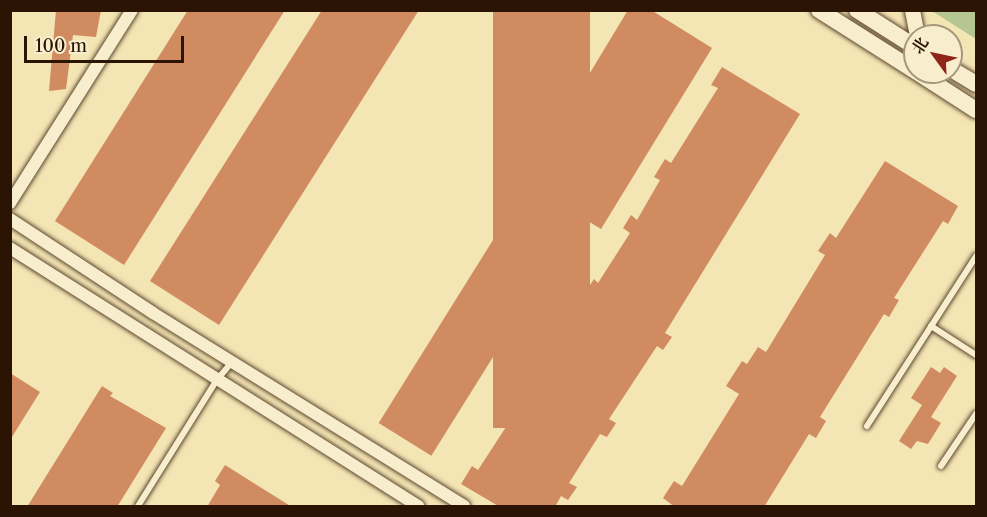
<!DOCTYPE html>
<html>
<head>
<meta charset="utf-8">
<style>
	body { margin:0 }
	#map { position:relative; width:987px; height:517px; overflow:hidden; background:#f4e5b4; font-family:"Libre Caslon Text","Noto Serif SC",serif }
	div>[style] { position:absolute }
	[style*='--x'] { left:calc(var(--x)*1px); top:calc(var(--y)*1px); width:calc(var(--w)*1px); rotate:calc(var(--a)*1deg) }
	.green>* { inset:0; background:#b5c692 }
	.building>* { inset:0; background:#d08b60; transform-origin:0 0 }
	.roads { filter:drop-shadow(0 0 2px #5e4830) drop-shadow(0 0 2px #5e4830) }
	.service>* { height:6px; margin:-3px; padding:0 3px; transform-origin:3px; border-radius:3px; background:#f8eece }
	.minor>* { height:12px; margin:-6px; padding:0 6px; transform-origin:6px; border-radius:6px; background:#f8eece }
	.tertiary>* { height:15px; margin:-7.5px; padding:0 7.5px; transform-origin:7.5px; border-radius:7.5px; background:#f8eece }
	.secondary>* { height:16px; margin:-8px; padding:0 8px; transform-origin:8px; border-radius:8px; background:#f8eece }
	span { translate:-50% -50%; white-space:nowrap; text-align:center; line-height:1.15; -webkit-text-stroke:5px #f8eece; paint-order:stroke }
	.frame { position:absolute; inset:0; border:12px solid #2c1404; pointer-events:none }
	.north { position:absolute; left:903px; top:24px; width:60px; height:60px; box-sizing:border-box; background:#f8eece; border:2px solid #a6977d; border-radius:50%; rotate:303deg; font-size:16px; font-weight:700; line-height:24px; text-align:center; color:#2c1404 }
	.north::after { content:''; display:block; margin:auto; width:21px; height:27px; background:#8f2418; clip-path:polygon(50% 0,100% 100%,50% 72%,0 100%) }
	.scale { position:absolute; left:24px; top:36px; width:160px; height:27px; box-sizing:border-box; border:3px solid #2c1404; border-top:0; padding-left:8px; font-size:18px; line-height:21px; white-space:nowrap; color:#2c1404; -webkit-text-stroke:4px #f8eece; paint-order:stroke }
</style>
</head>
<body>
<div id="map">
	<div class="green">
		<div style="clip-path:polygon(932px 11px,976px 11px,976px 39px)"></div>
	</div>
	<div class="building">
		<div style="clip-path:polygon(56px 10px,101px 10px,96px 37px,73px 35px,66px 89px,49px 91px)"></div>
		<div style="clip-path:polygon(188px 10px,285px 10px,124px 265px,55px 221px)"></div>
		<div style="clip-path:polygon(322px 10px,419px 10px,219px 325px,150px 281px)"></div>
		<div style="left:493px;top:10px;width:97px;height:418px"></div>
		<div style="clip-path:polygon(628px 10px,651px 10px,712px 48px,601px 229px,524px 182px)"></div>
		<div style="clip-path:polygon(722px 67px,800px 114px,665px 333px,672px 337px,663px 350px,657px 346px,609px 419px,616px 423px,607px 437px,600px 434px,569px 483px,577px 487px,568px 500px,561px 496px,555px 507px,500px 507px,461px 484px,472px 466px,478px 470px,528px 393px,523px 389px,533px 372px,539px 377px,588px 300px,582px 297px,594px 279px,598px 283px,630px 233px,623px 228px,631px 215px,637px 220px,660px 180px,654px 177px,665px 159px,671px 163px,718px 88px,711px 85px)"></div>
		<div style="clip-path:polygon(885px 161px,958px 206px,948px 224px,943px 221px,894px 298px,899px 300px,889px 317px,884px 314px,820px 417px,826px 421px,816px 438px,809px 434px,764px 507px,675px 507px,663px 498px,674px 481px,682px 486px,739px 394px,726px 386px,742px 361px,747px 364px,758px 347px,766px 352px,825px 255px,818px 251px,830px 233px,836px 238px)"></div>
		<div style="left:508px;top:216px;width:62px;height:244px;rotate:32deg"></div>
		<div style="clip-path:polygon(931px 367px,940px 373px,944px 367px,957px 376px,931px 417px,941px 423px,928px 444px,917px 441px,911px 449px,899px 441px,922px 405px,911px 398px)"></div>
		<div style="clip-path:polygon(10px 373px,40px 392px,10px 440px)"></div>
		<div style="clip-path:polygon(102px 386px,113px 393px,110px 396px,166px 428px,117px 507px,27px 507px)"></div>
		<div style="clip-path:polygon(225px 465px,292px 507px,207px 507px,220px 485px,215px 481px)"></div>
	</div>
	<div class="roads">
		<div class="service">
			<div style="--x:931;--y:326;--w:54;--a:32.8"></div>
			<div style="--x:867;--y:426;--w:202;--a:-57.3"></div>
			<div style="--x:941;--y:466;--w:63;--a:-56.1"></div>
			<div style="--x:138;--y:506;--w:147;--a:-58"></div>
			<div style="--x:216;--y:381;--w:25;--a:-50"></div>
		</div>
		<div class="minor">
			<div style="--x:10;--y:203;--w:228;--a:-57.7"></div>
			<div style="--x:10;--y:219;--w:171;--a:33.3"></div>
			<div style="--x:153;--y:313;--w:366;--a:31.8"></div>
			<div style="--x:10;--y:248;--w:483;--a:32.3"></div>
		</div>
		<div class="tertiary">
			<div style="--x:912;--y:10;--w:26;--a:79"></div>
		</div>
		<div class="secondary">
			<div style="--x:819;--y:10;--w:114;--a:32.4"></div>
			<div style="--x:857;--y:10;--w:69;--a:32.5"></div>
			<div style="--x:951;--y:69;--w:29;--a:31"></div>
			<div style="--x:917;--y:72;--w:70;--a:32.8"></div>
		</div>
	</div>
	<div class="frame"></div>
	<div class="north">北</div>
	<div class="scale">100 m</div>
</div>
</body>
</html>
